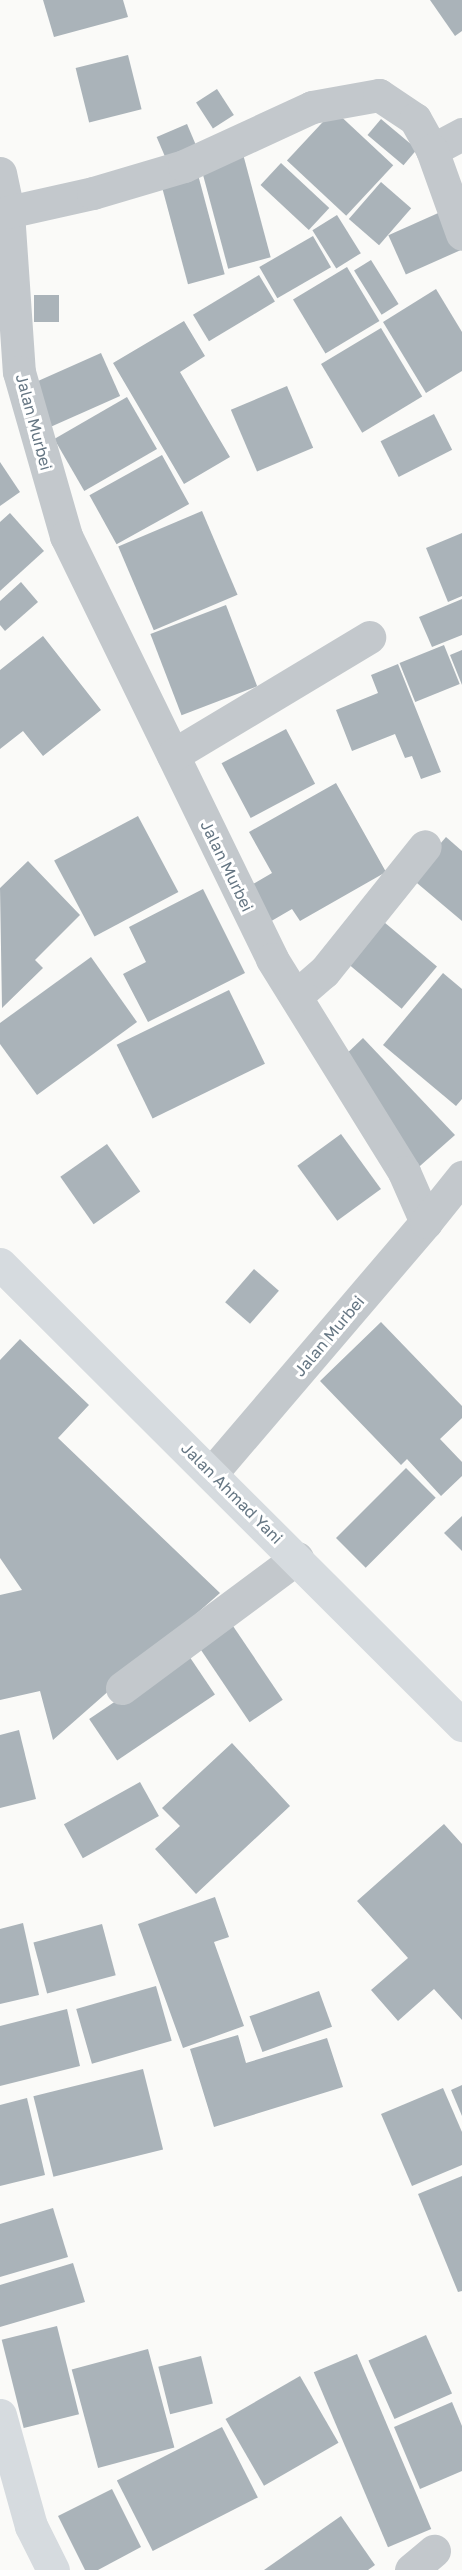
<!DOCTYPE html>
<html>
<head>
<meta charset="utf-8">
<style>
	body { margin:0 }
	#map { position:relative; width:462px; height:2570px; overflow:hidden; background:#fafaf8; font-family:"Golos Text",sans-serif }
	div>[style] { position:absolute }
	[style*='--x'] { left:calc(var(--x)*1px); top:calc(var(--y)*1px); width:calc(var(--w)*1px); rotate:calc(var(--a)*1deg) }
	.building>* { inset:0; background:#aab3b9; transform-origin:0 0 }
	.minor>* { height:33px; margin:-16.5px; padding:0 16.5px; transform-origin:16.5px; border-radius:16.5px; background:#c3c8cc }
	.primary>* { height:33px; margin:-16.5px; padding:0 16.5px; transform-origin:16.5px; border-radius:16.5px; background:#d6dbdf }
	.trunk>* { height:33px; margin:-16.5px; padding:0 16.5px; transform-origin:16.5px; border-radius:16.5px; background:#d6dbdf }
	span { translate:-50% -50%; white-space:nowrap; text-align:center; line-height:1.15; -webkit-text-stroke:6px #fff; paint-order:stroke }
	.street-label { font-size:16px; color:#657683 }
</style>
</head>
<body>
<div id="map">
	<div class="building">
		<div style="clip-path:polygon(43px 0,123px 0,128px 17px,54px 37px)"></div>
		<div style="clip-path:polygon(430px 0,462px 0,462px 31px,455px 36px)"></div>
		<div style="left:128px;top:55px;width:56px;height:54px;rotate:76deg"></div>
		<div style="left:217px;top:89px;width:31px;height:25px;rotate:57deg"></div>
		<div style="left:334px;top:110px;width:81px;height:69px;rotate:43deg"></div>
		<div style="left:381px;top:119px;width:47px;height:21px;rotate:40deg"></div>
		<div style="left:187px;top:124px;width:23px;height:33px;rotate:67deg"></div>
		<div style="left:243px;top:154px;width:107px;height:44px;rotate:75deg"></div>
		<div style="left:281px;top:163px;width:66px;height:30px;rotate:43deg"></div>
		<div style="left:197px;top:171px;width:107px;height:38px;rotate:75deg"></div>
		<div style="left:381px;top:182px;width:40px;height:49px;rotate:41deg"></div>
		<div style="left:445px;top:210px;width:43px;height:62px;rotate:66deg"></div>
		<div style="left:337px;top:215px;width:45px;height:29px;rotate:58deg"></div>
		<div style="left:313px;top:236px;width:36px;height:62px;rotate:60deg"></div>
		<div style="left:371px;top:260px;width:52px;height:20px;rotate:58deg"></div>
		<div style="left:347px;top:267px;width:63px;height:63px;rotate:59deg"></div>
		<div style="left:259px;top:275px;width:31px;height:77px;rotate:59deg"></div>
		<div style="clip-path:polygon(436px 289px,462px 332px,462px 371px,426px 393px,383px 322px)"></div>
		<div style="left:34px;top:295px;width:25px;height:27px"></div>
		<div style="clip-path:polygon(184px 321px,205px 356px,180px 372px,230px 457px,184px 484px,113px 363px)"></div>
		<div style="left:381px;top:328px;width:80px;height:70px;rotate:59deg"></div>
		<div style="left:101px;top:353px;width:47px;height:77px;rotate:66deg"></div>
		<div style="left:287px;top:386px;width:67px;height:61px;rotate:67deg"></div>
		<div style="left:127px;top:397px;width:60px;height:84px;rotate:60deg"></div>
		<div style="left:434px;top:414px;width:40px;height:60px;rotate:63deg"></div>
		<div style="left:162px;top:455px;width:56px;height:83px;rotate:61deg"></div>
		<div style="clip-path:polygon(0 462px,20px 492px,0 506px)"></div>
		<div style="left:202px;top:511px;width:91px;height:91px;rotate:67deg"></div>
		<div style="clip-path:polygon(10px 513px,44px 551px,0 591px,0 522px)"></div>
		<div style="clip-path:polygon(462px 533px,462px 596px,448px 602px,426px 548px)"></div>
		<div style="clip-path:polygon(21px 582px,38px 602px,5px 631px,0 625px,0 601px)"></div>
		<div style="clip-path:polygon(462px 599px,462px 635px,432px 647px,419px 617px)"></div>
		<div style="left:226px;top:605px;width:87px;height:81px;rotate:69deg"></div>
		<div style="clip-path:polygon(43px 636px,101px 710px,43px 756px,23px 731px,0 749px,0 670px)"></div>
		<div style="left:444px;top:645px;width:42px;height:48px;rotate:68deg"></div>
		<div style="clip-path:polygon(462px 650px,462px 685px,450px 655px)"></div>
		<div style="clip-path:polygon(398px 664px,441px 772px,421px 779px,412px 756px,405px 758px,395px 734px,352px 751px,336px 710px,378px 693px,371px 675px)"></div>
		<div style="left:286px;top:729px;width:62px;height:73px;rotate:62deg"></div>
		<div style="clip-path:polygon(336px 783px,386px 872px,300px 921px,292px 909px,268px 923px,248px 887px,272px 873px,249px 832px)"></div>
		<div style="left:138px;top:816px;width:86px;height:95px;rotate:62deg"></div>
		<div style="clip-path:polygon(446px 837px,462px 851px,462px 921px,411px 878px)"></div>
		<div style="clip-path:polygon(28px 861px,80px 915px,35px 960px,43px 968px,2px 1008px,0 888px)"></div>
		<div style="clip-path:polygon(203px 889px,245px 973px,148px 1022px,123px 974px,146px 962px,129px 927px)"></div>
		<div style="left:378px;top:917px;width:77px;height:55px;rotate:40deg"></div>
		<div style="clip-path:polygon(91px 957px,137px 1022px,37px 1095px,0 1044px,0 1023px)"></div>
		<div style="clip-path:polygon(443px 973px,462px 989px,462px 1099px,456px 1106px,383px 1045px)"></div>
		<div style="left:229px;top:990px;width:82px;height:125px;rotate:64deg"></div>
		<div style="clip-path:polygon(363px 1038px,455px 1135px,412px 1173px,341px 1059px)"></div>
		<div style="left:341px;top:1134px;width:68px;height:54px;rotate:54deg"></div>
		<div style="left:107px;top:1144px;width:58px;height:57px;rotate:55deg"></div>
		<div style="left:254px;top:1269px;width:33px;height:44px;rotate:41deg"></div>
		<div style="clip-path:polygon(381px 1322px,462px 1406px,462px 1418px,440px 1439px,462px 1462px,462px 1476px,441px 1496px,407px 1459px,401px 1465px,320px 1381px)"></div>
		<div style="clip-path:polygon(20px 1339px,89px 1405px,58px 1438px,220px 1593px,53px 1740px,40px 1691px,0 1700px,0 1595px,22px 1590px,0 1558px,0 1360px)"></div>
		<div style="left:406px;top:1468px;width:42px;height:99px;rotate:45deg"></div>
		<div style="clip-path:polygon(462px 1516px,462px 1551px,444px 1533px)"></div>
		<div style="left:233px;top:1626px;width:89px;height:40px;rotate:56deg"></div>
		<div style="left:187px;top:1653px;width:50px;height:118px;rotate:56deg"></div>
		<div style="clip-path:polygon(19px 1730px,36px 1799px,0 1808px,0 1735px)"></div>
		<div style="clip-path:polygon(232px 1743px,290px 1806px,196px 1894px,155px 1849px,180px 1826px,162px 1808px)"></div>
		<div style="left:140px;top:1782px;width:39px;height:87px;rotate:61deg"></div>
		<div style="clip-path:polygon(444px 1824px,462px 1844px,462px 2020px,434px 1989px,398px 2021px,371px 1990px,408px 1958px,357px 1901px)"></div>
		<div style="clip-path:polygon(215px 1897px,229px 1937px,214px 1942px,244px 2026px,183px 2048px,138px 1924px)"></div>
		<div style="clip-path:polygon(23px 1923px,39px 1995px,0 2004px,0 1929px)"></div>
		<div style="left:102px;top:1924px;width:53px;height:71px;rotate:75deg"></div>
		<div style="left:156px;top:1986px;width:57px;height:83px;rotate:74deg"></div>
		<div style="left:319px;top:1991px;width:38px;height:74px;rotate:70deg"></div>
		<div style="clip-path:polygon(67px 2009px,80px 2066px,0 2086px,0 2026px)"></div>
		<div style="clip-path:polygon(238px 2035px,246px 2063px,327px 2038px,343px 2087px,214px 2127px,190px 2049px)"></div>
		<div style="left:143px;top:2069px;width:83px;height:113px;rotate:76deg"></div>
		<div style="clip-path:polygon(462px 2085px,462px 2116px,451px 2090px)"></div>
		<div style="clip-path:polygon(443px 2088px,462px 2132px,462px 2165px,412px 2186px,381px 2114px)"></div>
		<div style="clip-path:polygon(27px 2098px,45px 2175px,0 2186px,0 2105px)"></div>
		<div style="clip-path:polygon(462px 2176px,462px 2291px,458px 2292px,418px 2194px)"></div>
		<div style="clip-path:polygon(53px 2208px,68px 2257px,0 2277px,0 2224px)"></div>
		<div style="clip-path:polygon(73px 2263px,85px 2302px,0 2327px,0 2285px)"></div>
		<div style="left:57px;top:2326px;width:91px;height:57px;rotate:76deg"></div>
		<div style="left:426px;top:2335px;width:64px;height:63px;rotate:66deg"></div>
		<div style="left:148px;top:2349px;width:102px;height:79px;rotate:75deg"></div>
		<div style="left:357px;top:2354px;width:190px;height:47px;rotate:67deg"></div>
		<div style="left:201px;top:2356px;width:49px;height:44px;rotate:76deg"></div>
		<div style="left:300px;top:2376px;width:77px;height:86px;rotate:60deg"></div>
		<div style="clip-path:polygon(452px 2402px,462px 2426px,462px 2471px,420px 2489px,394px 2427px)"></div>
		<div style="left:222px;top:2427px;width:79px;height:118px;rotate:63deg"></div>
		<div style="clip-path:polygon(112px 2489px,141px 2547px,98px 2570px,85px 2570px,58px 2516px)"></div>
		<div style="clip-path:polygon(341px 2516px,375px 2565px,368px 2570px,264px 2570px)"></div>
	</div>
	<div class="minor">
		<div style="--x:432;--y:150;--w:34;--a:-28"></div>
		<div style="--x:0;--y:173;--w:40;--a:78"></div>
		<div style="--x:8;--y:212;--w:160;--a:86.1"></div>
		<div style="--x:19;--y:372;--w:171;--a:74"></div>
		<div style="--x:66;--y:536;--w:470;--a:64"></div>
		<div style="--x:272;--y:959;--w:251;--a:58.2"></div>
		<div style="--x:404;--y:1172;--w:55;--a:66.3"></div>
		<div style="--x:426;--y:1222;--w:330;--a:130.5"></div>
		<div style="--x:8;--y:212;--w:87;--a:-12.6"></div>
		<div style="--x:93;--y:193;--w:95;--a:-16.5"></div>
		<div style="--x:184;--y:166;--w:141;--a:-24.7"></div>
		<div style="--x:312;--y:107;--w:68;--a:-10.2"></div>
		<div style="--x:379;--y:95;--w:43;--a:33.7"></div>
		<div style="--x:415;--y:119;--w:35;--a:61"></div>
		<div style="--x:432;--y:150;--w:89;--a:70.3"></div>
		<div style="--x:173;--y:755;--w:229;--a:-31"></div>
		<div style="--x:296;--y:996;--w:37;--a:-41"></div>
		<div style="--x:324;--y:972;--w:161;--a:-51.3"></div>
		<div style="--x:426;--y:1222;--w:58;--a:-51.3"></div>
		<div style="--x:122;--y:1688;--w:218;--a:-36.6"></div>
		<div style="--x:411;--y:2570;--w:30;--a:-40"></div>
	</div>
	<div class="primary">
		<div style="--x:0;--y:2415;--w:115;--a:74.4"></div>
		<div style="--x:31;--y:2526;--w:49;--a:63.4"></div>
	</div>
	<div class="trunk">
		<div style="--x:0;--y:1264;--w:653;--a:44.94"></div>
	</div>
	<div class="street-label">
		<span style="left:34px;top:422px;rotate:75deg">Jalan Murbei</span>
		<span style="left:227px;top:866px;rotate:64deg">Jalan Murbei</span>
		<span style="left:329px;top:1336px;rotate:-50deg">Jalan Murbei</span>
		<span style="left:232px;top:1493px;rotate:45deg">Jalan Ahmad Yani</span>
	</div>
</div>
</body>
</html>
